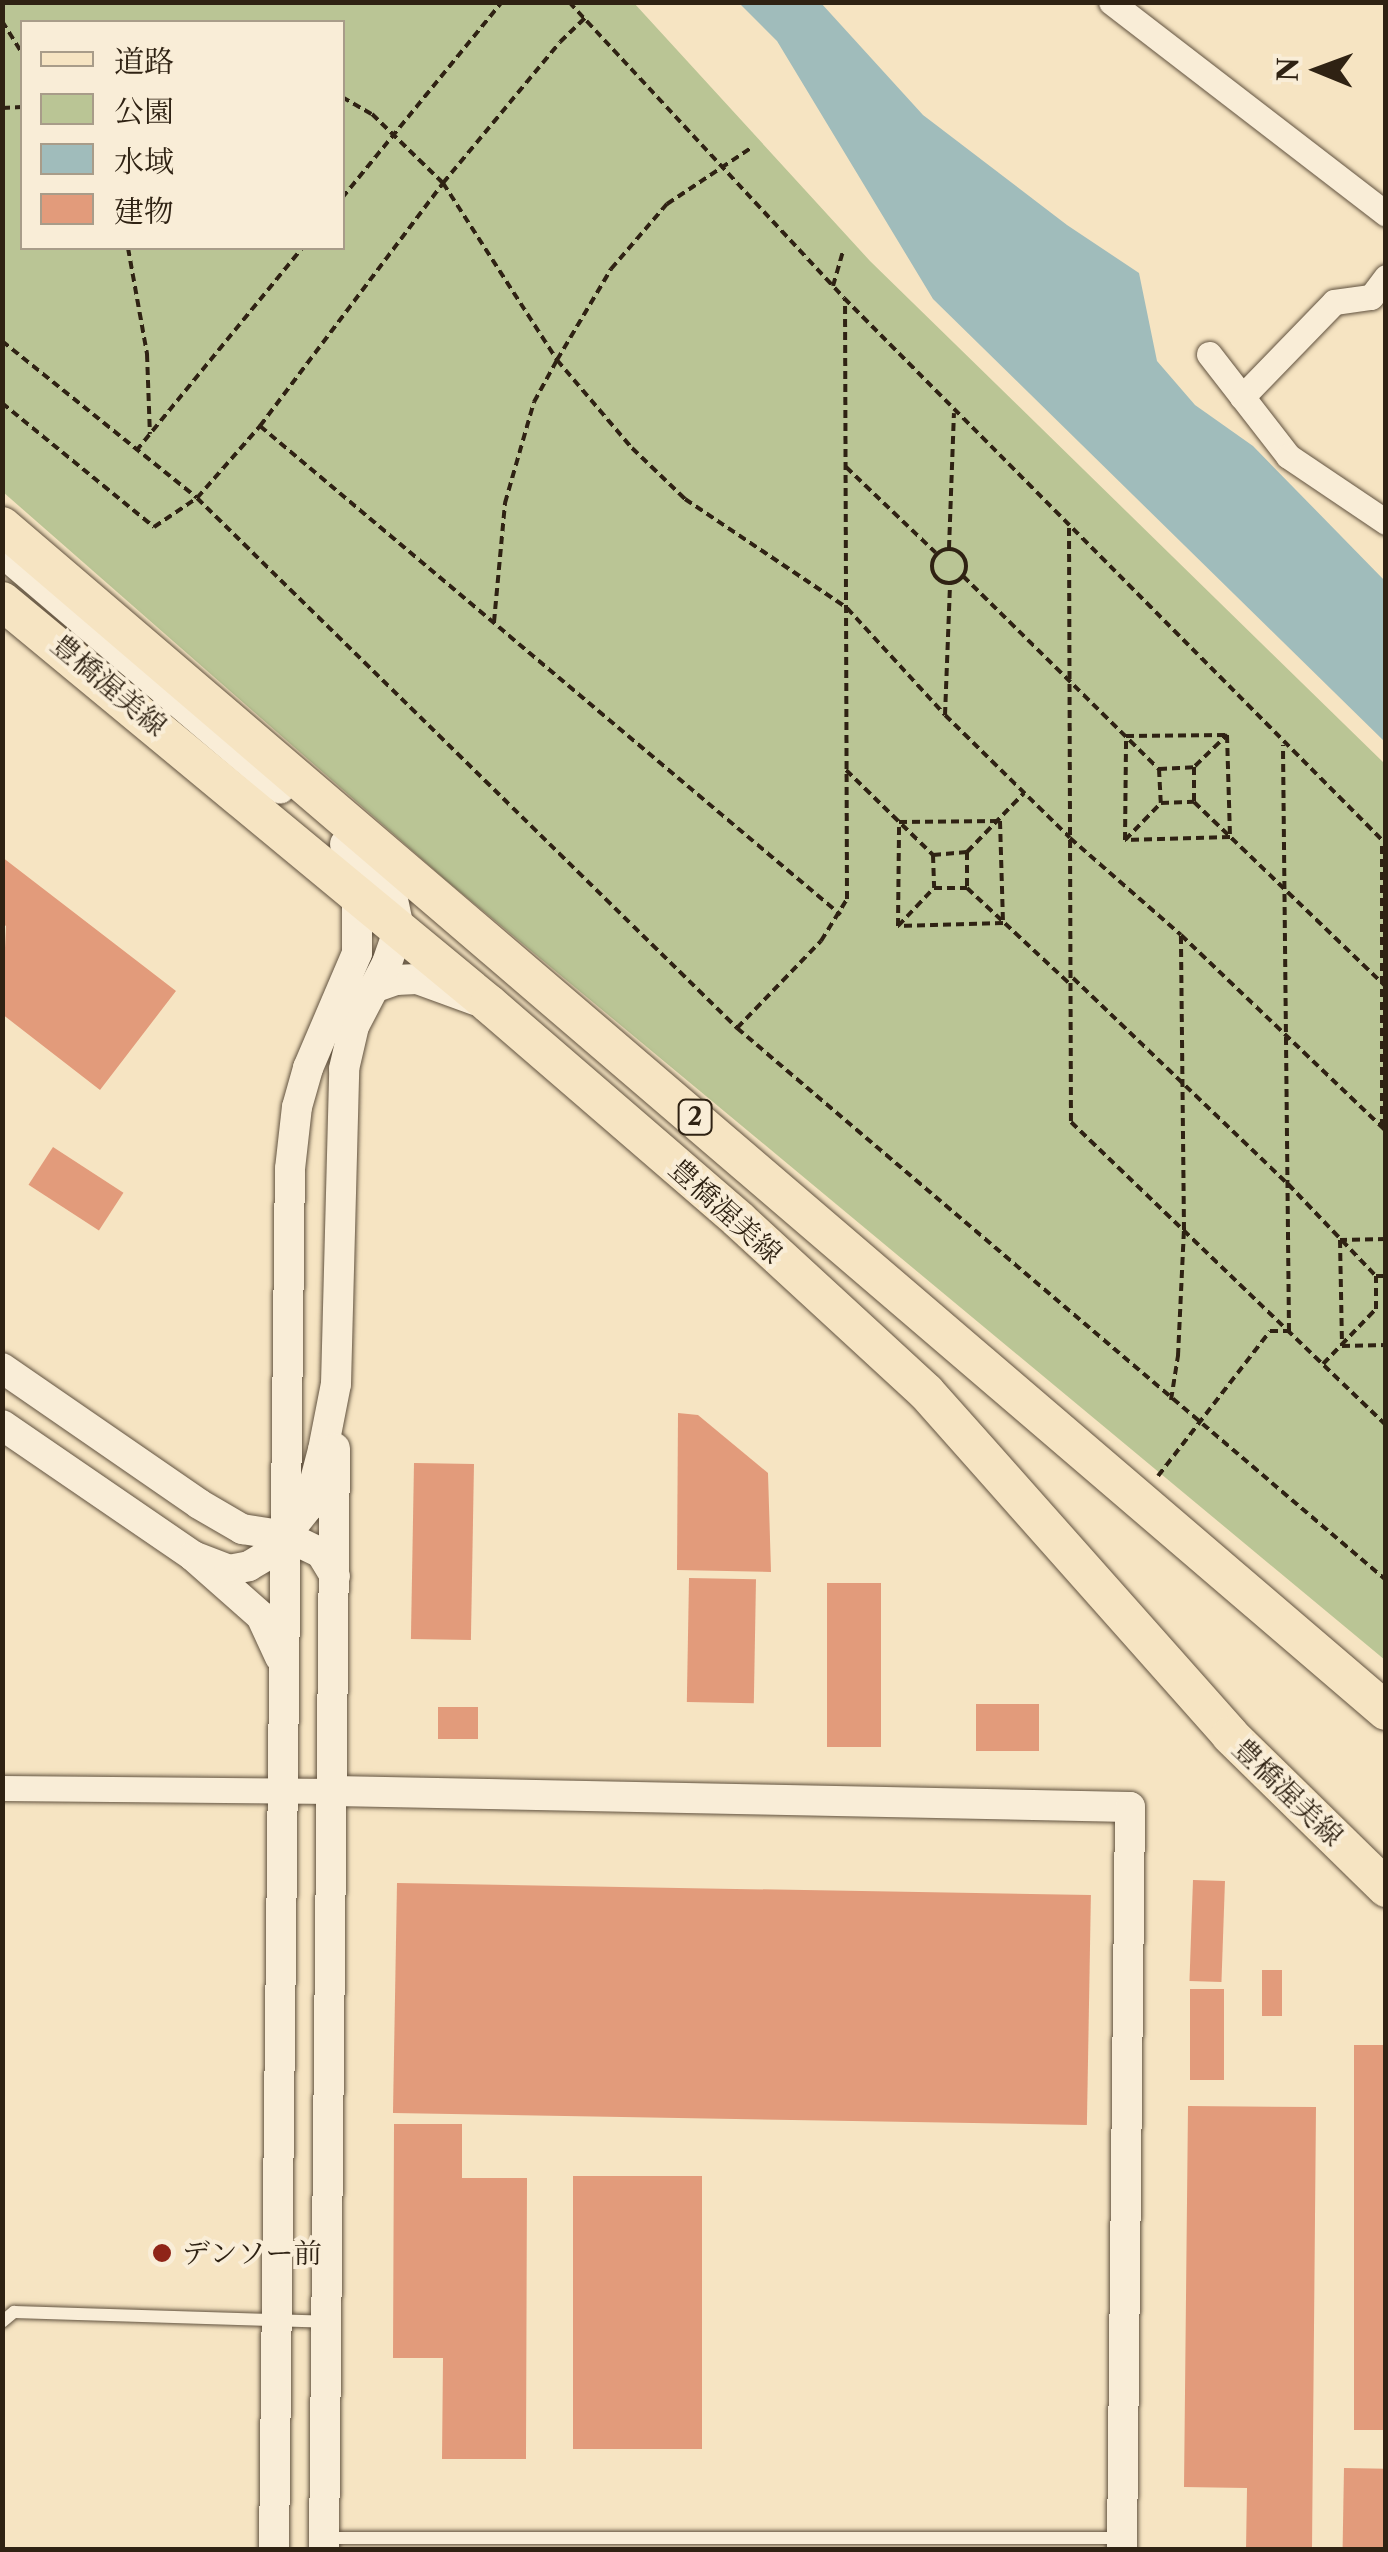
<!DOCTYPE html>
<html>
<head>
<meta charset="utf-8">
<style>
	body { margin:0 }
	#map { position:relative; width:1388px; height:2552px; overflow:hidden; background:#f6e4c2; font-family:"Libre Caslon Text","Noto Serif JP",serif }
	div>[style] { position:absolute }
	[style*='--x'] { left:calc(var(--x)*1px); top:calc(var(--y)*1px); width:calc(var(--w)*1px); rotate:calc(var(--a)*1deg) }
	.green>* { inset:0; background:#bac595 }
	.water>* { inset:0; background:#a0bcbb }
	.building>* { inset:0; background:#e29b7b; transform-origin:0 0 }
	.path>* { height:4px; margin-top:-2px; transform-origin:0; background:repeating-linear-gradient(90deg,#2f2213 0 8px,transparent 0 13px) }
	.path>.ring { margin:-2px; padding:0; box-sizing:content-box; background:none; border:4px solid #2f2213; border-radius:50% }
	.roads { filter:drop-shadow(0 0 2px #61523f) drop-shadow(0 0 2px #61523f) }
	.service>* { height:12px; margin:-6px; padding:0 6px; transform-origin:6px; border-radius:6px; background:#f9edd7 }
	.minor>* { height:25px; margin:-12.5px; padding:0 12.5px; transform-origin:12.5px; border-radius:12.5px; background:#f9edd7 }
	.tertiary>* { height:30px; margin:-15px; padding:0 15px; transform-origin:15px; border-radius:15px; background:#f9edd7 }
	.primary>* { height:38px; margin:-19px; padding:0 19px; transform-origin:19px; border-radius:19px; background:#f6e4c2 }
	.dots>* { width:28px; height:28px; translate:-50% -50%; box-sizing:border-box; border:5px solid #f9edd7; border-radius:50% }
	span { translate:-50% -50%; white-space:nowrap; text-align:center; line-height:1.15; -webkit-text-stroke:8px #f9edd7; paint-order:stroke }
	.shield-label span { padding:2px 8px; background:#f9edd7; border:2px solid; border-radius:8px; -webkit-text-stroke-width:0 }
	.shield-label { font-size:25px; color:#2f2213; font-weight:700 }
	.street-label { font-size:28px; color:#2f2213 }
	.poi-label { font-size:28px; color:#2f2213 }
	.left { translate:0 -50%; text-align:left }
	.frame { position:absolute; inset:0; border:5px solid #2f2213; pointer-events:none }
	.legend { position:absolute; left:20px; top:20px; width:325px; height:230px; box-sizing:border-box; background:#f9edd7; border:2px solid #a89c89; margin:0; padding:12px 18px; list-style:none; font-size:30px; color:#2f2213 }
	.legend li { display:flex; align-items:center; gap:20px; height:50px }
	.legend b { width:50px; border:2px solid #a89c89 }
	.north { position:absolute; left:1268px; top:20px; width:100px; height:100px; -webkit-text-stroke:8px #f9edd7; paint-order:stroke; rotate:271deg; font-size:28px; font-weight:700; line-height:40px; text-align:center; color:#2f2213 }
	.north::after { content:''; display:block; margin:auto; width:35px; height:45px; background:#2f2213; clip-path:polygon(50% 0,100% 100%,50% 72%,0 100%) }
</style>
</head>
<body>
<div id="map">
	<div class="green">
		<div style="clip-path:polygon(evenodd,3px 2px,634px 3px,870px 261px,1385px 764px,1385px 1660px,447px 881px,3px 492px,3px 2px,22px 22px,342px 22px,342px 248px,22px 248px,22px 22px)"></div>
	</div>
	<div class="water">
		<div style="clip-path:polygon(739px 3px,821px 3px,923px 115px,1067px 225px,1139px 273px,1157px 361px,1195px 405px,1253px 446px,1385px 581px,1385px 742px,933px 299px,777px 41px)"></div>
	</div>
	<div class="building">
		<div style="clip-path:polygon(2px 857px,176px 991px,100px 1090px,2px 1014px,6px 926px,2px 923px)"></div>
		<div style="left:53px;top:1147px;width:84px;height:45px;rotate:33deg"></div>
		<div style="clip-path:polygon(678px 1413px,698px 1415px,768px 1473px,771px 1572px,677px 1570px)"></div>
		<div style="left:414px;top:1463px;width:60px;height:176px;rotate:1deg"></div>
		<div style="left:689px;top:1578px;width:67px;height:124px;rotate:1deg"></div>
		<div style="left:827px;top:1583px;width:54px;height:164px"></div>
		<div style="left:976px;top:1704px;width:63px;height:47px"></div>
		<div style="left:438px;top:1707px;width:40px;height:32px"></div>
		<div style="left:1193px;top:1880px;width:32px;height:101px;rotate:2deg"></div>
		<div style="left:397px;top:1883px;width:694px;height:230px;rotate:1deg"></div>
		<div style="left:1262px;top:1970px;width:20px;height:46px"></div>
		<div style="left:1190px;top:1989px;width:34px;height:91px"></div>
		<div style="left:1354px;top:2045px;width:32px;height:385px"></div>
		<div style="clip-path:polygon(1188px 2106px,1316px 2107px,1312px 2550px,1246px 2550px,1247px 2488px,1184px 2487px)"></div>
		<div style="clip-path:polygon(394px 2124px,462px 2124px,462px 2178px,527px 2178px,526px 2459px,442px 2459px,443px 2358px,393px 2358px)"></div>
		<div style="left:573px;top:2176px;width:129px;height:273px"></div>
		<div style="left:1344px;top:2468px;width:42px;height:82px;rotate:1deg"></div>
	</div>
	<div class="path">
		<div style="--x:569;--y:2;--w:404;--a:47.1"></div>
		<div style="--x:844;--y:298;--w:769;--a:45.21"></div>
		<div style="--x:2;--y:21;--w:38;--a:58"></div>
		<div style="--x:342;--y:97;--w:34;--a:30"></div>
		<div style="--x:372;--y:114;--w:99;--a:44.2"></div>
		<div style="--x:443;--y:183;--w:211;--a:57.2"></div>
		<div style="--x:557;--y:360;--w:116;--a:49.6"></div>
		<div style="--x:632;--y:448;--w:74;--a:43.9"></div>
		<div style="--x:685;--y:499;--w:195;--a:33.9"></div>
		<div style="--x:847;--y:608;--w:145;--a:47.5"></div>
		<div style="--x:945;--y:715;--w:175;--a:44.5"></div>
		<div style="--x:1070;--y:838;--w:147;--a:41.1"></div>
		<div style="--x:1181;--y:935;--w:284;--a:43.7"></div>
		<div style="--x:2;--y:108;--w:20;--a:-3"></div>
		<div style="--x:342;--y:198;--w:253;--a:-50.8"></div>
		<div style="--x:128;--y:248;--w:108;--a:79.8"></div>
		<div style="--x:147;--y:354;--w:80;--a:87.9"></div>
		<div style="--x:833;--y:286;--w:37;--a:-74"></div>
		<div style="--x:2;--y:341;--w:250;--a:38.8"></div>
		<div style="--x:197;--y:498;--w:757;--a:44.46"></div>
		<div style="--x:737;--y:1028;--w:852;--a:40.38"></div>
		<div style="--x:2;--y:403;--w:196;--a:39.2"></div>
		<div style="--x:154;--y:527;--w:52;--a:-34"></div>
		<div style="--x:197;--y:498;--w:96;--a:-48.8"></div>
		<div style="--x:260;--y:426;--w:304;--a:-53"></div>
		<div style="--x:443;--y:183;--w:183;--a:-50.3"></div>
		<div style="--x:560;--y:42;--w:35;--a:-44"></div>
		<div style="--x:260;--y:426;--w:759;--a:40.09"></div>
		<div style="--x:136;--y:451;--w:262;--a:-50.7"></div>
		<div style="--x:846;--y:467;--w:124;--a:43.7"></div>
		<div style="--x:1069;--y:528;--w:594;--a:89.81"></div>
		<div style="--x:1071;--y:1122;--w:437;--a:43.9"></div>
		<div style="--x:949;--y:548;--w:135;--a:-87.9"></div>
		<div class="ring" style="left:932px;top:549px;width:30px;height:30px"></div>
		<div style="--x:963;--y:576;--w:275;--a:44.6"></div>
		<div style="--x:1159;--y:769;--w:34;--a:87"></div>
		<div style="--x:1161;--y:803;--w:33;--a:-2"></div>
		<div style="--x:1194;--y:802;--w:267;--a:43.9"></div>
		<div style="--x:494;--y:622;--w:120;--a:-84.7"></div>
		<div style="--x:505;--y:503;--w:105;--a:-74"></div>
		<div style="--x:534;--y:402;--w:48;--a:-61.3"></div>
		<div style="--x:557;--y:360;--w:106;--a:-59.3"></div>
		<div style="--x:611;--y:269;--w:86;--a:-49.3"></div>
		<div style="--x:667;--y:204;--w:101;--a:-33.7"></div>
		<div style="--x:945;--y:715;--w:131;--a:-87.8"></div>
		<div style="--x:1227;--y:735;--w:102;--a:88.3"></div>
		<div style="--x:1230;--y:837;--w:105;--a:178.4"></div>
		<div style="--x:1125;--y:840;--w:104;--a:-89.4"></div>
		<div style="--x:1126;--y:736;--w:101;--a:-0.6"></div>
		<div style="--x:1195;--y:766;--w:45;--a:-44.1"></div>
		<div style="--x:1159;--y:769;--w:35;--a:-3"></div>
		<div style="--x:1194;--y:767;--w:35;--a:90"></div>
		<div style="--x:846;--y:770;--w:122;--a:44.3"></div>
		<div style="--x:933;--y:855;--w:33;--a:88"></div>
		<div style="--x:934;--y:888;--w:33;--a:0"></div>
		<div style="--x:967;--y:888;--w:142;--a:43"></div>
		<div style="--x:1000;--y:821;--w:102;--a:88.3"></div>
		<div style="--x:1003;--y:923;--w:105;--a:178.4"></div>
		<div style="--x:898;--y:926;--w:104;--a:-89.4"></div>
		<div style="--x:899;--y:822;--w:101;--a:-0.6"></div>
		<div style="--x:1125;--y:840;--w:50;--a:-45.8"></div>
		<div style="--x:967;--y:852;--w:82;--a:-46"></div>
		<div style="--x:933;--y:855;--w:34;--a:-5"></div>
		<div style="--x:967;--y:852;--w:36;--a:90"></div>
		<div style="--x:898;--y:926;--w:51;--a:-46.6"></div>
		<div style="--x:1073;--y:978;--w:298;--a:43.8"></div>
		<div style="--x:1288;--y:1184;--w:127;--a:46.3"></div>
		<div style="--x:737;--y:1028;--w:121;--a:-46"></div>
		<div style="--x:821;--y:941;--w:49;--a:-58.2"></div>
		<div style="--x:847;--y:899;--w:600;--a:-90.19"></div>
		<div style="--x:1382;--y:1127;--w:285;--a:-90"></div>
		<div style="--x:1386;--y:1239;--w:46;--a:178.8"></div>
		<div style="--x:1340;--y:1240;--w:106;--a:88.9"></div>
		<div style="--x:1342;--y:1346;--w:44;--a:-1.3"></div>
		<div style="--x:1323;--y:1364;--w:76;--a:-46.1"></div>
		<div style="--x:1376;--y:1309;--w:33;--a:-90"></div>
		<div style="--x:1376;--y:1276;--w:10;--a:0"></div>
		<div style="--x:1171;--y:1400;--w:45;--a:-81"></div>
		<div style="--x:1178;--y:1356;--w:126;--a:-87.3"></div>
		<div style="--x:1184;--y:1230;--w:295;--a:-90.6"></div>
		<div style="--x:1158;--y:1476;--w:183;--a:-52.3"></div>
		<div style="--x:1270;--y:1331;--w:19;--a:0"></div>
		<div style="--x:1289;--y:1331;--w:586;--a:-90.59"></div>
	</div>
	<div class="roads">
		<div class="service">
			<div style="--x:2;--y:2322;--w:16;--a:-40"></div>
			<div style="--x:14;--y:2312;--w:312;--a:1.8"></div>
			<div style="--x:324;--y:2538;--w:798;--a:0"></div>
		</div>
		<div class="minor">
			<div style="--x:1111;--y:2;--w:347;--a:37.6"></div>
			<div style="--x:1209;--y:354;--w:129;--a:52.2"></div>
			<div style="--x:1288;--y:456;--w:118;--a:34"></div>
			<div style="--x:1242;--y:397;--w:132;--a:-45.9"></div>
			<div style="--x:1334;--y:302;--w:37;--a:-8"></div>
			<div style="--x:1371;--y:297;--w:25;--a:-53"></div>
			<div style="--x:2;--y:1788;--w:332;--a:0.5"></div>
		</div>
		<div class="tertiary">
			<div style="--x:2;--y:552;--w:365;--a:40.4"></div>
			<div style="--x:373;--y:988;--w:24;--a:-19"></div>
			<div style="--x:396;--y:980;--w:21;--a:-3"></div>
			<div style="--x:417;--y:979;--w:62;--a:19.9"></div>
			<div style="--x:2;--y:1368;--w:239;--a:34.6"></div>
			<div style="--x:199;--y:1504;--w:50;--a:30.2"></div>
			<div style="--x:242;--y:1529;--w:45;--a:9"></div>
			<div style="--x:286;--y:1536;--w:39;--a:26"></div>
			<div style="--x:321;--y:1553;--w:27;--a:59"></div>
			<div style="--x:2;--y:1425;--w:232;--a:34.4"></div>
			<div style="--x:193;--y:1556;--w:91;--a:41.4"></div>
			<div style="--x:261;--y:1616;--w:45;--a:65.1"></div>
			<div style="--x:193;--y:1556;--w:39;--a:21"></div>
			<div style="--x:229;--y:1570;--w:20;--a:-11"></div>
			<div style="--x:249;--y:1566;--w:27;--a:-31"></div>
			<div style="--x:272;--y:1552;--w:58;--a:-51.3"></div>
			<div style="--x:308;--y:1507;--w:59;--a:-75.3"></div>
			<div style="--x:323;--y:1450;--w:67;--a:-78.9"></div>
			<div style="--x:336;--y:1384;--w:315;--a:-88.5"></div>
			<div style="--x:344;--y:1069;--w:44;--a:-76.9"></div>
			<div style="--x:354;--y:1026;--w:71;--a:-62.4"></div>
			<div style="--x:387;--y:963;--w:37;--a:-71"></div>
			<div style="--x:399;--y:928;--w:39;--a:-102"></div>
			<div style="--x:391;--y:890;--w:65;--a:-135"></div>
			<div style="--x:334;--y:1791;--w:796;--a:1.15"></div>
			<div style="--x:1130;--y:1807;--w:743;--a:90.62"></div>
			<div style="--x:274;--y:2550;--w:1381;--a:-89.34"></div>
			<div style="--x:290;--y:1169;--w:62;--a:-83.6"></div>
			<div style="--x:297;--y:1107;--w:41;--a:-74.2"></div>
			<div style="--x:308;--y:1068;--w:125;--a:-66.9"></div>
			<div style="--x:357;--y:953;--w:50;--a:-90"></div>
			<div style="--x:357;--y:903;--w:20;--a:-117"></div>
			<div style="--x:324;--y:2550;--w:1102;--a:-89.43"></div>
		</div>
		<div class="primary">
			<div style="--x:2;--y:526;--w:1822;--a:40.57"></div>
			<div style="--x:2;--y:601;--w:632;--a:39.61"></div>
			<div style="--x:489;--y:1004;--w:330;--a:40.8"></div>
			<div style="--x:739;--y:1220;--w:254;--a:42.6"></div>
			<div style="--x:926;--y:1392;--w:458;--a:48.4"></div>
			<div style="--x:1230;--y:1735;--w:219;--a:44.4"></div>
		</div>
	</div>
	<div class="dots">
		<div style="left:162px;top:2253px;background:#8f2418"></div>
	</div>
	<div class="shield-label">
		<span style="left:695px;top:1117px">2</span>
	</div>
	<div class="street-label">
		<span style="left:109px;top:685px;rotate:40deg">豊橋渥美線</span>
		<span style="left:726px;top:1211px;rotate:42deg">豊橋渥美線</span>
		<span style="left:1288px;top:1792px;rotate:44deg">豊橋渥美線</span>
	</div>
	<div class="poi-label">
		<span class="left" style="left:182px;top:2253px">デンソー前</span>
	</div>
	<div class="frame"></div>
	<ul class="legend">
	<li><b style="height:12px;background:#f6e4c2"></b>道路</li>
	<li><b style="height:28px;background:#bac595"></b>公園</li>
	<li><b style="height:28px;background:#a0bcbb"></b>水域</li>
	<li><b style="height:28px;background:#e29b7b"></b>建物</li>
	</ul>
	<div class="north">N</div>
</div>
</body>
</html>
